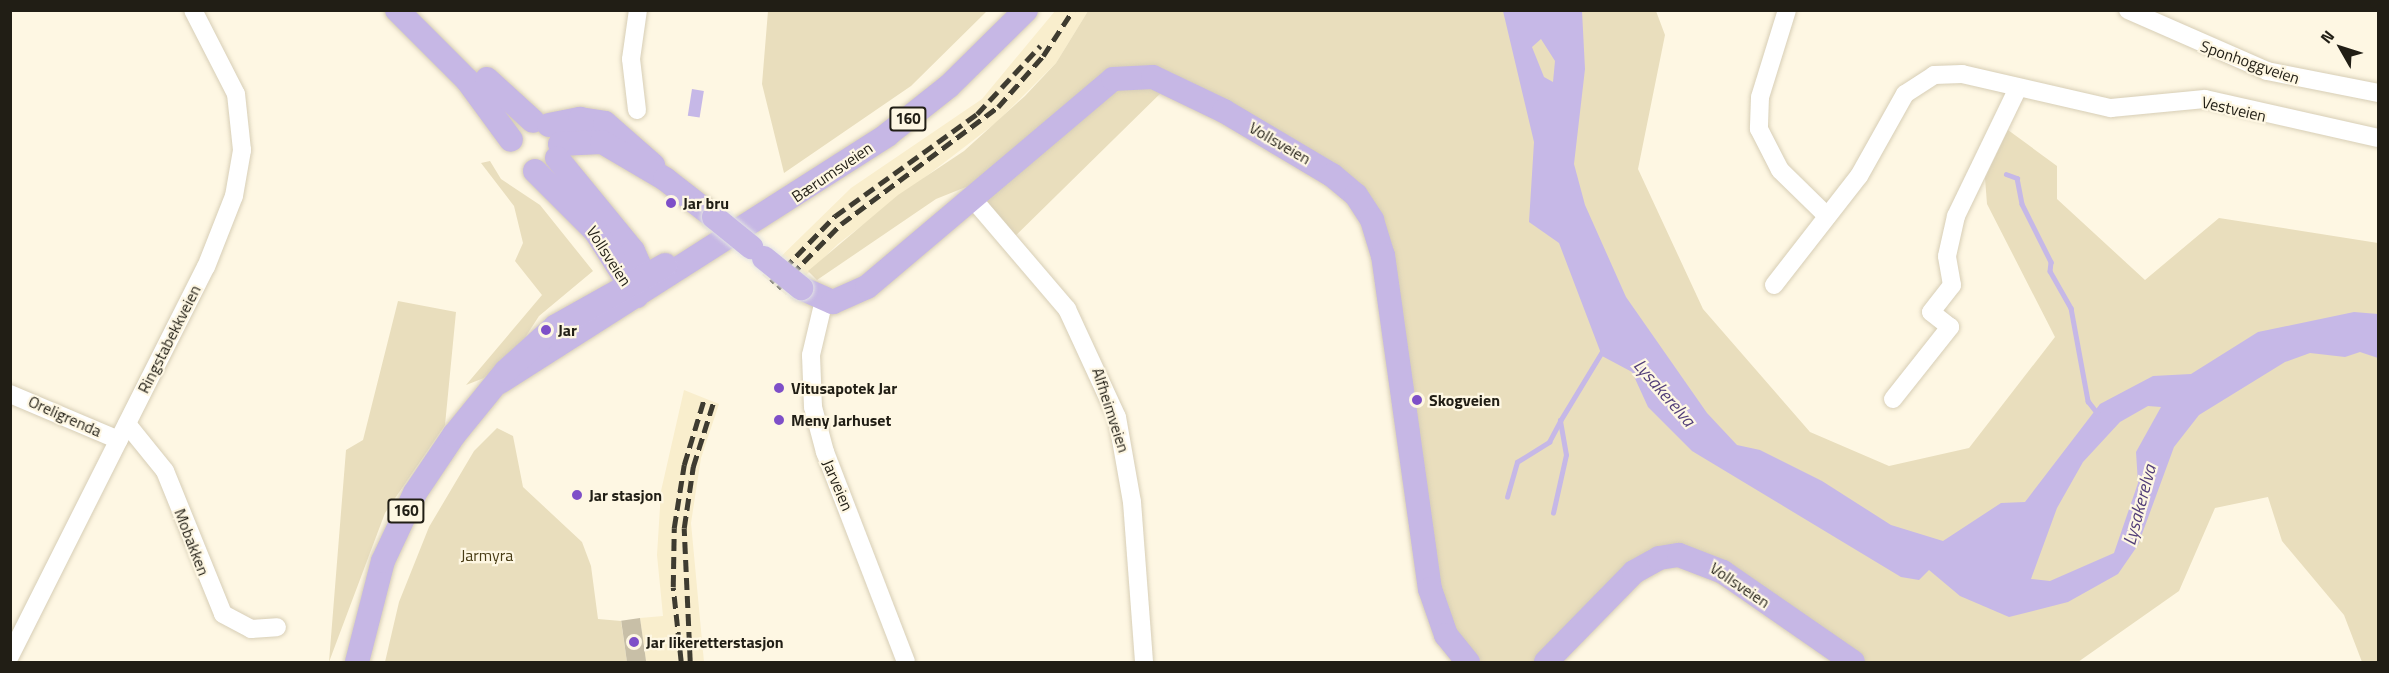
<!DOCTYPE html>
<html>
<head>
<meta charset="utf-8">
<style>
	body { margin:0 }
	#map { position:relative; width:2389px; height:673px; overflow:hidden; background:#fef7e3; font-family:"Titillium Web",sans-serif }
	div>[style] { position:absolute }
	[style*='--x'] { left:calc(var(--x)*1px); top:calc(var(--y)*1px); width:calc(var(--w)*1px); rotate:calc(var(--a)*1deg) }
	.built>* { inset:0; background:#f9eecd }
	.green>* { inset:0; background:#e9debd }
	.water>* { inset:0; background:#c6b8e7; transform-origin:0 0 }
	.stream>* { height:4.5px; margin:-2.25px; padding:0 2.25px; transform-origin:2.25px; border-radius:2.25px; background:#c6b8e7 }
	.building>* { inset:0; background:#c8bfa7; transform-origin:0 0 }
	.roads { filter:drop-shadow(0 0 2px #d7ceb6) drop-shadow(0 0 2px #d7ceb6) }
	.minor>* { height:18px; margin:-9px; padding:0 9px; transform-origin:9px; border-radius:9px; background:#fff }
	.major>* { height:24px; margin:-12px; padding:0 12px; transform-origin:12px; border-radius:12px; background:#c6b7e5 }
	.rail>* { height:4.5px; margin-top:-2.25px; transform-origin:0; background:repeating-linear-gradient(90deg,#3e3b30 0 12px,transparent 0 18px) }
	.bridges { filter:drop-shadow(0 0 2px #e4e4e3) drop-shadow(0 0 2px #e4e4e3) }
	.major-bridge>* { height:24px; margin:-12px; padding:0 12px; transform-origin:12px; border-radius:12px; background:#c6b7e5 }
	.dots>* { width:16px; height:16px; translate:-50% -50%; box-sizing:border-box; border:3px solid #fef7e3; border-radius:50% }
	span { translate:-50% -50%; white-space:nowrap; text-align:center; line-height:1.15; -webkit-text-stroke:4.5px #fef7e3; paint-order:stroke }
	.shield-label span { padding:2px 4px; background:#fef7e3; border:2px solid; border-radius:4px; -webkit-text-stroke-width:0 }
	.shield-label { font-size:15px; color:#211e15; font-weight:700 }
	.street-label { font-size:16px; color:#211e15 }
	.poi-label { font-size:16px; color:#211e15; font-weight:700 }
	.left { translate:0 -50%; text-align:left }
	.park-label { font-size:16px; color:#483c15 }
	.water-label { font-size:18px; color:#513d78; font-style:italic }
	.frame { position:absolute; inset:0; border:12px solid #211e15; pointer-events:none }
	.north { position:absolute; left:2311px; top:18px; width:60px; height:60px; -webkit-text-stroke:4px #fef7e3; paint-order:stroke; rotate:309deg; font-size:16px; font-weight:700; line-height:24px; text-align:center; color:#211e15 }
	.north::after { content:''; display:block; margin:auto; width:21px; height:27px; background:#211e15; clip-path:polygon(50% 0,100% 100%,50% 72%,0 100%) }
</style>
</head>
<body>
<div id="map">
	<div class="built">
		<div style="clip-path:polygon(1055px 11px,1088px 11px,1056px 63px,997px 122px,838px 244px,786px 295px,762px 275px,851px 188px,982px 99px)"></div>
		<div style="clip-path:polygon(684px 390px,719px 404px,701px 458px,691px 523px,704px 662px,646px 662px,640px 618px,663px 616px,657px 555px,661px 491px)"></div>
	</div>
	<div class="green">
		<div style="clip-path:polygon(768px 11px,768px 10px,987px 11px,911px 86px,784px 173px,762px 84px)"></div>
		<div style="clip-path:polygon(1088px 11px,1656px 11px,1665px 35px,1638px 169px,1703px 309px,1810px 432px,1889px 466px,1969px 448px,2055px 337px,1987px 204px,1985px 178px,2008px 130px,2057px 166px,2057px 199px,2145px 280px,2219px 218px,2378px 243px,2378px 662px,2362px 662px,2344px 615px,2282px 541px,2268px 497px,2215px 508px,2179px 591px,2078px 662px,1853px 662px,1670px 556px,1544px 662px,1468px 662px,1438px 618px,1386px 278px,1347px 186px,1171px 83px,1009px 242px,966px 187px,936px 199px,817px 280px,808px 271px,898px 195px,964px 151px,1025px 96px,1056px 63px)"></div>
		<div style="clip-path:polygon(490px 161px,501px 179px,540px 205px,593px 271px,539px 316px,519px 347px,484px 378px,466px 385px,542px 295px,515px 261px,523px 243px,514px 206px,481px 163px)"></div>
		<div style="clip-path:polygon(398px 301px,456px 312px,445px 425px,385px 513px,329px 662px,346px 450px,363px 440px)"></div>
		<div style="clip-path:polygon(497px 428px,513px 436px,523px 487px,582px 542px,591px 566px,598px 619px,621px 621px,627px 662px,385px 662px,399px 602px,429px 527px,474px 451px)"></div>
	</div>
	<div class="water">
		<div style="clip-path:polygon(evenodd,1503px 11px,1582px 11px,1585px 69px,1574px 164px,1585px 205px,1626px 297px,1707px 413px,1737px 445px,1760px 450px,1822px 481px,1891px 525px,1943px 541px,2001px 503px,2025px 502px,2100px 404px,2153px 376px,2191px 374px,2258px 332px,2354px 312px,2378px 314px,2378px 358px,2360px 352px,2345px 357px,2310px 353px,2285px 362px,2199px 415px,2174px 447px,2138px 545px,2118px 574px,2068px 602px,2009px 617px,1960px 596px,1929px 570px,1919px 580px,1901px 577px,1692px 451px,1648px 407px,1632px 372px,1602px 356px,1559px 243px,1529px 222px,1534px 142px,1503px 11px,1541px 39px,1555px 61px,1553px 82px,1544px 77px,1532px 47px,1541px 39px,1503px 11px,2148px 406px,2161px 407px,2136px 452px,2138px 483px,2114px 553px,2050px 581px,2031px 579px,2057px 508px,2083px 462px,2120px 422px,2148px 406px)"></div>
		<div style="left:692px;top:89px;width:12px;height:27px;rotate:9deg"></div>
	</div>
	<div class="stream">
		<div style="--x:2006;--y:174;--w:12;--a:20"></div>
		<div style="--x:2017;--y:178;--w:26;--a:79"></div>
		<div style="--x:2022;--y:204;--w:65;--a:63.4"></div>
		<div style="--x:2051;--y:262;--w:9;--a:96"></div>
		<div style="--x:2050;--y:271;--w:43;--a:60.4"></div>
		<div style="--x:2071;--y:308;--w:95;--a:79.6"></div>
		<div style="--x:2088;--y:401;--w:18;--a:52"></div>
		<div style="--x:1507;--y:497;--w:36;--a:-74"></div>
		<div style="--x:1517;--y:462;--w:38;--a:-32"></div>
		<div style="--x:1549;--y:442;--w:24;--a:-62"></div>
		<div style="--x:1553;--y:513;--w:59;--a:-77.4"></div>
		<div style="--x:1566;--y:455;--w:35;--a:-100"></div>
		<div style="--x:1560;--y:421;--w:83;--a:-58.8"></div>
	</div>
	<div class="building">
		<div style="left:640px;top:618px;width:45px;height:19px;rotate:82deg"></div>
	</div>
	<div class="roads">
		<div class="minor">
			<div style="--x:1787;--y:10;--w:91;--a:107.2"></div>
			<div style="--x:1760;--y:97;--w:32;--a:92"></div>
			<div style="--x:1759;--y:129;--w:46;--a:62.9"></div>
			<div style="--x:1780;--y:170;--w:66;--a:44.4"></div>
			<div style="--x:2128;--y:10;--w:152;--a:23.7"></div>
			<div style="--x:2267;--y:71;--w:113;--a:11.2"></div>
			<div style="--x:637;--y:110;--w:51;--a:-96.7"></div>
			<div style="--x:631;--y:59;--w:49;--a:-81.9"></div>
			<div style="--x:973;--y:199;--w:145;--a:49.5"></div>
			<div style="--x:1067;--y:309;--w:119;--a:65.2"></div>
			<div style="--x:1117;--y:417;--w:86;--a:80"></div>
			<div style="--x:1132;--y:502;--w:160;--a:85.7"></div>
			<div style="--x:1774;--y:285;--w:138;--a:-52.1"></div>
			<div style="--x:1859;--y:176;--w:94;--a:-60.7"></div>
			<div style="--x:1905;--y:94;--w:35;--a:-33"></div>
			<div style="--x:1934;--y:75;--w:28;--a:-2"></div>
			<div style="--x:1962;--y:74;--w:153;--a:12.9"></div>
			<div style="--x:2111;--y:108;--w:94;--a:-5.5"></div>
			<div style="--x:2205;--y:99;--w:177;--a:12.7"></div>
			<div style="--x:824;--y:300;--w:57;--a:103.3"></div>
			<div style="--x:811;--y:355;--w:52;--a:87.8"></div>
			<div style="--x:813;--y:407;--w:47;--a:75.1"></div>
			<div style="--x:825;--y:452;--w:225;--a:68.9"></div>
			<div style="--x:10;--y:394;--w:118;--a:22.9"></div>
			<div style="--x:1893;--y:399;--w:92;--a:-51.6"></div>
			<div style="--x:1950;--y:327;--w:24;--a:-142"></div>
			<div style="--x:1931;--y:312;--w:34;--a:-52"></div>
			<div style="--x:1952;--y:285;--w:29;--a:-100"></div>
			<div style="--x:1947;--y:256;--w:41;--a:-77.3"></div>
			<div style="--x:1956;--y:216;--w:142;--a:-64.2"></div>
			<div style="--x:127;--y:424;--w:60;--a:51"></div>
			<div style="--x:165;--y:471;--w:154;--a:67.9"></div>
			<div style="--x:223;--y:614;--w:32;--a:28"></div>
			<div style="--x:251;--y:629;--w:26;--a:-4"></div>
			<div style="--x:10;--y:656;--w:436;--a:-63.3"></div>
			<div style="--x:206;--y:267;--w:76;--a:-68.5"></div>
			<div style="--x:234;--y:196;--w:47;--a:-80.1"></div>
			<div style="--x:242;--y:150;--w:56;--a:-96.1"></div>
			<div style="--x:236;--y:94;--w:94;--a:-117.1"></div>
		</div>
		<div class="major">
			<div style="--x:397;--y:10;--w:99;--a:45"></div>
			<div style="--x:467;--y:80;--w:74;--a:53.7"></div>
			<div style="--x:487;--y:79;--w:62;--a:42.4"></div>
			<div style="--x:549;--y:125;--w:32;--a:-11"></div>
			<div style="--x:580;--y:119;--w:25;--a:9"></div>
			<div style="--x:605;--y:123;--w:64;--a:41.2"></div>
			<div style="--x:560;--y:144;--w:42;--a:-2.7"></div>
			<div style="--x:602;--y:142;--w:73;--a:30.4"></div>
			<div style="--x:665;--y:179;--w:62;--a:37.8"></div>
			<div style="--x:557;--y:158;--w:120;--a:50.7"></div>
			<div style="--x:633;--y:251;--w:27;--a:66"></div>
			<div style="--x:644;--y:276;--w:15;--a:106"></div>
			<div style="--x:535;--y:171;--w:86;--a:45"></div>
			<div style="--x:596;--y:232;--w:76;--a:57.4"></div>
			<div style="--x:801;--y:288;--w:35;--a:24"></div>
			<div style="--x:833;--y:302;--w:37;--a:-24"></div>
			<div style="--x:867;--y:287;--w:322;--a:-40.2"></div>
			<div style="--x:1113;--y:79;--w:40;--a:-2.9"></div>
			<div style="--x:1153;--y:77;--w:79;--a:25.6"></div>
			<div style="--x:1224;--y:111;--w:126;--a:30.7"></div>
			<div style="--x:1332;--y:175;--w:31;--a:40"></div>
			<div style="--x:1356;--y:195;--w:30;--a:57"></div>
			<div style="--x:1372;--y:220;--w:37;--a:73"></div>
			<div style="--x:1383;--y:255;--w:337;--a:82"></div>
			<div style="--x:1430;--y:589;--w:49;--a:70.8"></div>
			<div style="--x:1446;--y:635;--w:35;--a:51"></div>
			<div style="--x:500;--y:382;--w:459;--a:-32.5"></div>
			<div style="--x:887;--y:135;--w:79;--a:-38.3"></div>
			<div style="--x:949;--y:86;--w:108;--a:-44.6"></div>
			<div style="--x:357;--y:662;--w:104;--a:-75.6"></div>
			<div style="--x:383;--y:561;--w:75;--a:-64.8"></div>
			<div style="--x:415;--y:493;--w:70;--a:-56.1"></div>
			<div style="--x:454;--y:435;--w:82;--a:-50.9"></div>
			<div style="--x:506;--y:371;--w:67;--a:-42"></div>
			<div style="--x:556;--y:326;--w:125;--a:-29.2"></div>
			<div style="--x:1546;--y:662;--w:126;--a:-45.6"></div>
			<div style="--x:1634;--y:572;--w:29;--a:-29"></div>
			<div style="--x:1659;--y:558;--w:20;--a:-9"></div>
			<div style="--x:1679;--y:555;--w:47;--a:21.1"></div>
			<div style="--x:1723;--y:572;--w:158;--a:34.7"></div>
		</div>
	</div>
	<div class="rail">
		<div style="--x:771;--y:282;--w:92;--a:-45.9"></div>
		<div style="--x:835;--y:216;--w:175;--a:-35.7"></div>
		<div style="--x:977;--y:114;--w:93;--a:-47.2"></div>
		<div style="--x:778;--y:288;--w:90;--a:-45.5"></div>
		<div style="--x:841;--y:224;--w:196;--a:-36.7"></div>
		<div style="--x:998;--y:107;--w:68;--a:-48.6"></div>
		<div style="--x:1043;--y:56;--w:55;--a:-56.9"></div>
		<div style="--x:681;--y:662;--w:75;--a:-96.1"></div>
		<div style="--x:673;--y:587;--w:59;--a:-89"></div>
		<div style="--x:674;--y:528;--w:64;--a:-81"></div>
		<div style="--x:684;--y:465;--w:69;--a:-73.1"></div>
		<div style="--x:690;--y:662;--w:134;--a:-92.6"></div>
		<div style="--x:684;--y:528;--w:62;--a:-81.6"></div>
		<div style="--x:693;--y:467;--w:67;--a:-72.6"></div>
	</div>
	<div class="bridges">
		<div class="major-bridge">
			<div style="--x:714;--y:217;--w:48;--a:39"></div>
			<div style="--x:764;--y:258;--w:48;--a:39"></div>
		</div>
	</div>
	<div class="dots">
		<div style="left:671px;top:203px;background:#7e4fc8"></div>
		<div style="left:546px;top:330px;background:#7e4fc8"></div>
		<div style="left:779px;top:388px;background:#7e4fc8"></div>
		<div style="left:1417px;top:400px;background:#7e4fc8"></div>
		<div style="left:779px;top:420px;background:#7e4fc8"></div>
		<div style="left:577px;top:495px;background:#7e4fc8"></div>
		<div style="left:634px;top:642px;background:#7e4fc8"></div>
	</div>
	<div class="shield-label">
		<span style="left:908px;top:119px">160</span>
		<span style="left:406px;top:511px">160</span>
	</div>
	<div class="street-label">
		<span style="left:2250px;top:62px;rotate:19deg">Sponhoggveien</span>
		<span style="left:2234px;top:109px;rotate:13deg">Vestveien</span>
		<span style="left:1280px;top:143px;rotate:30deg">Vollsveien</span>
		<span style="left:832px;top:172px;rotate:-34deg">Bærumsveien</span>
		<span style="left:609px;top:256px;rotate:57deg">Vollsveien</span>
		<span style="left:169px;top:339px;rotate:-63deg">Ringstabekkveien</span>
		<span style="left:1111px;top:410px;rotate:72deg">Alfheimveien</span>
		<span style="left:65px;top:416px;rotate:24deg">Oreligrenda</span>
		<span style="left:838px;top:485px;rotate:67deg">Jarveien</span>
		<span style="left:192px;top:542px;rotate:69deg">Mobakken</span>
		<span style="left:1740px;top:585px;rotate:34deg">Vollsveien</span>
	</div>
	<div class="poi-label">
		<span class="left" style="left:683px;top:203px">Jar bru</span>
		<span class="left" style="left:558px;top:330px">Jar</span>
		<span class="left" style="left:791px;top:388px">Vitusapotek Jar</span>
		<span class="left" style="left:1429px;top:400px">Skogveien</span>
		<span class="left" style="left:791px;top:420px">Meny Jarhuset</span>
		<span class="left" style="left:589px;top:495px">Jar stasjon</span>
		<span class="left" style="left:646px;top:642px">Jar likeretterstasjon</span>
	</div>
	<div class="park-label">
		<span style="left:487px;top:555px">Jarmyra</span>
	</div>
	<div class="water-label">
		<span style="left:1664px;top:393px;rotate:49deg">Lysakerelva</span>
		<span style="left:2140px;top:505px;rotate:-75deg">Lysakerelva</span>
	</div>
	<div class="frame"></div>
	<div class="north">N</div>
</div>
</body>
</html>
